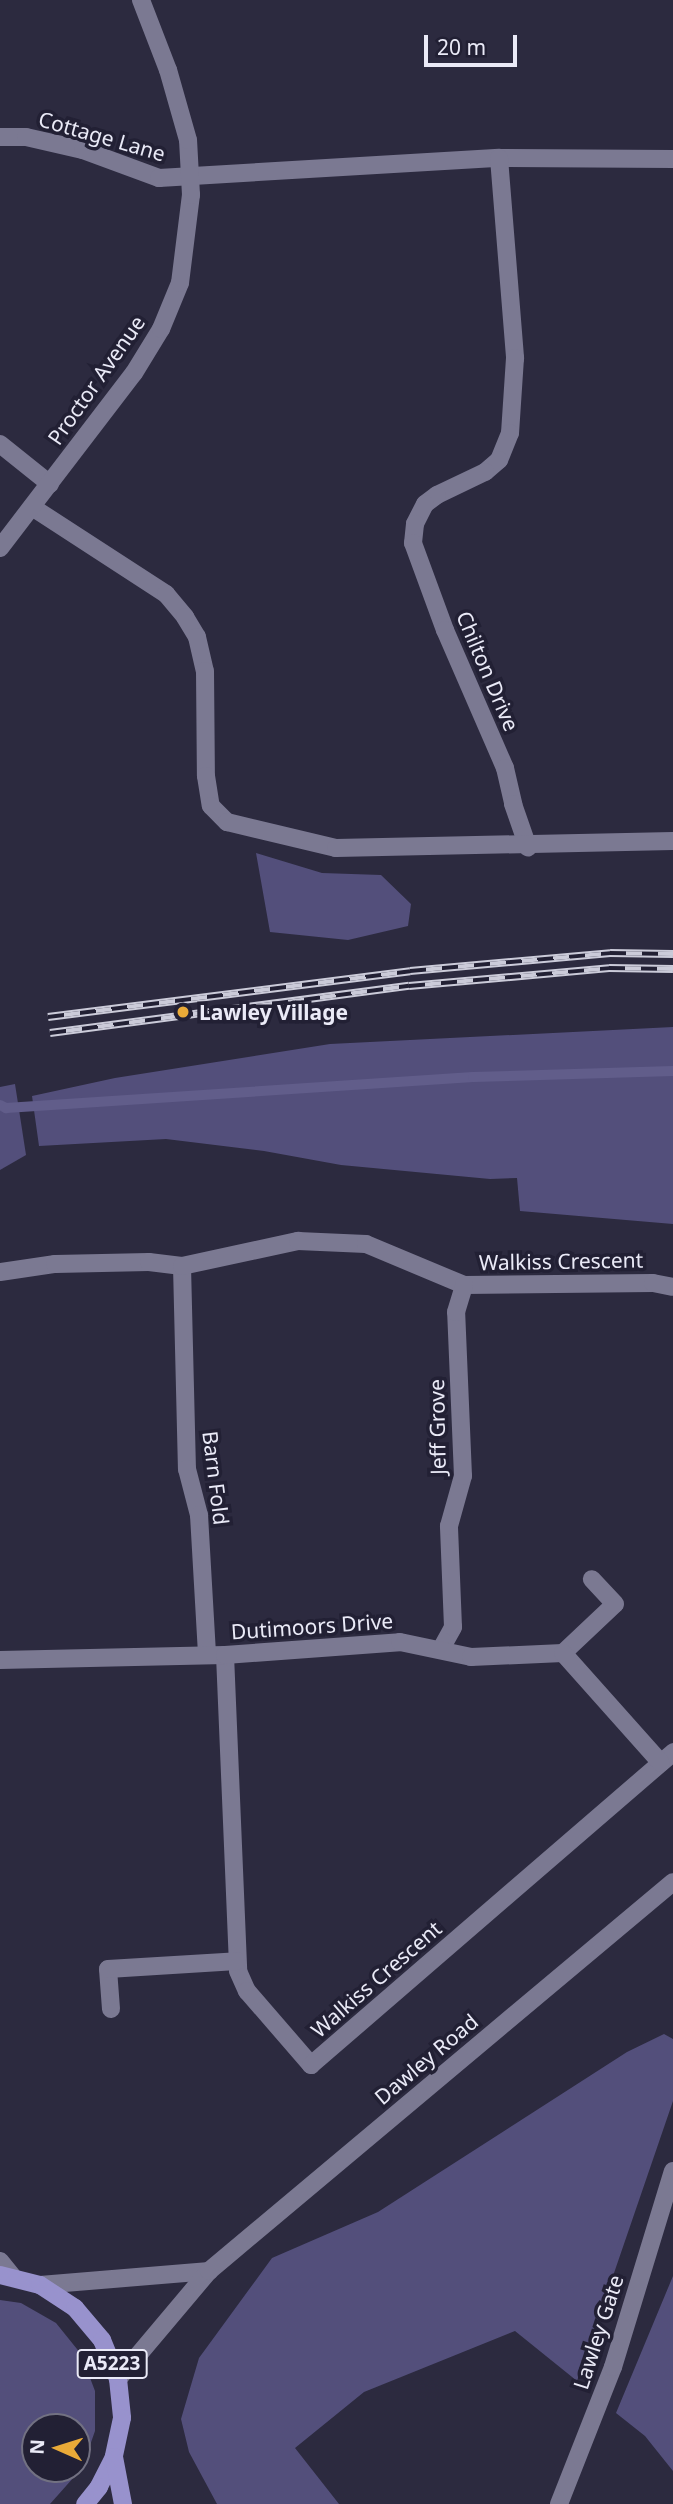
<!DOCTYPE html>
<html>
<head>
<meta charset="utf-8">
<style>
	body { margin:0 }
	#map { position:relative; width:673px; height:2504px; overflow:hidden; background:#2c2a3f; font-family:"Noto Sans",sans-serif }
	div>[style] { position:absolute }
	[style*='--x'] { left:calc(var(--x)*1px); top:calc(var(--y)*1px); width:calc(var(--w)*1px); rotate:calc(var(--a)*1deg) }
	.forest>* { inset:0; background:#534f7b }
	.stream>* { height:10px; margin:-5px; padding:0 5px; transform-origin:5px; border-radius:5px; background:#615d8a }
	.minor>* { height:18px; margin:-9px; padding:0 9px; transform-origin:9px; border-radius:9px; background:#7b7992 }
	.major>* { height:18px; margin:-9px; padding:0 9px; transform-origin:9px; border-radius:9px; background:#9892cd }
	.rail>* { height:8px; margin-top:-4px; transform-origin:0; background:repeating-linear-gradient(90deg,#222034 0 16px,#cbcbd9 0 32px); box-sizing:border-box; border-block:2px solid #cbcbd9 }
	.dots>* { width:19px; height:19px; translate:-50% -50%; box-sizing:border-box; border:4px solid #222034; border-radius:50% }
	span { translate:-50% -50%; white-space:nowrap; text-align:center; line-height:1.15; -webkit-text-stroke:7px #222034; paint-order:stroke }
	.shield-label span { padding:2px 5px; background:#222034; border:2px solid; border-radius:5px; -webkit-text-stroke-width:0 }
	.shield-label { font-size:19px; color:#eaeaf7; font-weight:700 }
	.street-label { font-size:21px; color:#eaeaf7 }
	.poi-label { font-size:21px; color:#eaeaf7; font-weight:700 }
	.left { translate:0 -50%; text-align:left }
	.north { position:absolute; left:21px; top:2413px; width:70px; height:70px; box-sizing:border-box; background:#222034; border:2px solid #727182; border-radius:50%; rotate:273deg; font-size:19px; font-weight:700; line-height:28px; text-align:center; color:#eaeaf7 }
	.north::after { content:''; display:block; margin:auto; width:24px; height:32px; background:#eaaa38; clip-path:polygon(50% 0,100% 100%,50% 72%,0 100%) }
	.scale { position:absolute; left:424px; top:35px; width:93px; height:32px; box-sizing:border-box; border:4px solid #eaeaf7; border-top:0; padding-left:9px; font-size:21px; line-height:24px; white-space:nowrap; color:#eaeaf7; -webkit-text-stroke:5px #222034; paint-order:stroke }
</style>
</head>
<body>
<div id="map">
	<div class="forest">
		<div style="clip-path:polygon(256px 853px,322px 873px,381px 875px,411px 904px,408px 926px,348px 940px,270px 932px)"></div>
		<div style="clip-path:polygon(673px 1027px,673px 1224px,520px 1211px,517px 1178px,490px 1179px,341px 1165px,264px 1151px,166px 1139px,39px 1146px,32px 1096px,115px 1078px,330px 1044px)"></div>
		<div style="clip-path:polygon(15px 1084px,26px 1155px,0 1170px,0 1087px)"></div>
		<div style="clip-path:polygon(664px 2034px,673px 2039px,673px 2101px,577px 2381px,515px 2331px,364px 2392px,295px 2448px,339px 2504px,217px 2504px,189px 2452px,181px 2419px,199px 2358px,272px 2258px,378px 2212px,627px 2052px)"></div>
		<div style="clip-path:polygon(673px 2276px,673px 2471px,645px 2436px,616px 2413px)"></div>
		<div style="clip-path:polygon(evenodd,0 2300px,21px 2303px,56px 2323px,81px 2354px,95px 2391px,95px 2431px,82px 2468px,50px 2504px,0 2504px,0 2300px,35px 2427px,77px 2427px,77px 2469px,35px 2469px,35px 2427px)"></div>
	</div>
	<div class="stream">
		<div style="--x:0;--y:1105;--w:7;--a:27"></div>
		<div style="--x:6;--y:1108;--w:468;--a:-3.8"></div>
		<div style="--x:473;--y:1077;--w:200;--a:-1.7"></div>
	</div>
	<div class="minor">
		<div style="--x:0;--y:137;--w:26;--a:0"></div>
		<div style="--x:26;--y:137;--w:58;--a:12.8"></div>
		<div style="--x:83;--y:150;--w:81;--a:20.2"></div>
		<div style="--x:159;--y:178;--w:341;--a:-3.4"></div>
		<div style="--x:499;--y:158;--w:174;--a:0.3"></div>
		<div style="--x:499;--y:158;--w:201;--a:85.4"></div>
		<div style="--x:515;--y:358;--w:75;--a:93.8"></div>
		<div style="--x:510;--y:433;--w:29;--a:112"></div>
		<div style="--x:499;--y:460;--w:18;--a:139"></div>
		<div style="--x:485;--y:472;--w:53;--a:154.4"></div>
		<div style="--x:437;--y:495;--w:15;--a:143"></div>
		<div style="--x:425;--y:504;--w:22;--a:117"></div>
		<div style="--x:415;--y:524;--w:19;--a:96"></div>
		<div style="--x:413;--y:543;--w:93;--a:69.8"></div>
		<div style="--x:445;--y:630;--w:150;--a:66.5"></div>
		<div style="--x:505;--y:768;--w:37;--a:77"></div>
		<div style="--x:513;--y:804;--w:46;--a:70.8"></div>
		<div style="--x:0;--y:444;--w:64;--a:38.7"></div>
		<div style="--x:32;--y:507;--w:160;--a:33"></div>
		<div style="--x:166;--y:594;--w:30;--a:50"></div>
		<div style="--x:185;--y:617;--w:23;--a:59"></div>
		<div style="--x:197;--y:637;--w:35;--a:77"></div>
		<div style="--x:205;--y:671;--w:105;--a:89.5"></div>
		<div style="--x:206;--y:776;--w:30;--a:81"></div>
		<div style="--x:211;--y:806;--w:23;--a:45"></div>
		<div style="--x:227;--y:822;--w:112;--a:13.4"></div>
		<div style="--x:336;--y:848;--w:337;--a:-1.2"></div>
		<div style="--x:0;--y:548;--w:220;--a:-52.6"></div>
		<div style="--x:134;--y:373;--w:52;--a:-58.5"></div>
		<div style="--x:161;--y:329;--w:50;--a:-67.6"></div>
		<div style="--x:180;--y:283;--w:89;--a:-82.9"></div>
		<div style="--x:191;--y:195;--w:55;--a:-93.1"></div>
		<div style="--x:188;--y:140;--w:73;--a:-105.9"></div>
		<div style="--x:168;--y:70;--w:75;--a:-111.1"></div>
		<div style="--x:182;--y:1266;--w:203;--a:88.6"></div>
		<div style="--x:187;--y:1469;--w:48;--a:75.4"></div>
		<div style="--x:199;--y:1515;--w:139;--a:86.7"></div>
		<div style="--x:0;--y:1272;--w:56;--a:-8.3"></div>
		<div style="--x:55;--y:1264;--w:94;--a:-1.2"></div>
		<div style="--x:149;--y:1262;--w:33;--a:7"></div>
		<div style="--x:182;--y:1266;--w:119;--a:-12.2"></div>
		<div style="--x:298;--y:1241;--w:68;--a:2.5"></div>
		<div style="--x:366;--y:1244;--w:106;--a:22.7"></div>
		<div style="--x:464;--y:1285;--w:189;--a:-0.6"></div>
		<div style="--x:653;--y:1283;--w:20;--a:11"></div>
		<div style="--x:441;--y:1649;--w:25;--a:-61"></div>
		<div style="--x:453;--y:1627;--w:101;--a:-92.3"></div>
		<div style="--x:449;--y:1526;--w:52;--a:-74.4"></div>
		<div style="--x:463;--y:1476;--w:164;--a:-92.4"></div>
		<div style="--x:456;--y:1312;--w:28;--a:-73"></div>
		<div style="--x:563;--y:1653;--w:71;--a:-43.3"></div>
		<div style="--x:615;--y:1604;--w:34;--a:-133"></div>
		<div style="--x:225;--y:1655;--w:316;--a:87.6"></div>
		<div style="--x:238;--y:1971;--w:22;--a:66"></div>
		<div style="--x:247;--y:1991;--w:98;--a:49.1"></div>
		<div style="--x:311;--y:2065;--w:479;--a:-40.8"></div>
		<div style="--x:0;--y:1660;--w:225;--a:-1.3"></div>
		<div style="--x:225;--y:1655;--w:175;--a:-4.2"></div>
		<div style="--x:400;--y:1642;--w:73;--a:11.9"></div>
		<div style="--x:471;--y:1657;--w:92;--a:-2.5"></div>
		<div style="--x:563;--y:1653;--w:147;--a:48.3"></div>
		<div style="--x:111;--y:2009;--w:40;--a:-94.3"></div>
		<div style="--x:108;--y:1969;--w:129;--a:-3.5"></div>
		<div style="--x:0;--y:2261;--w:19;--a:51"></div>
		<div style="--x:40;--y:2285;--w:170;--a:-4.7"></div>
		<div style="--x:118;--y:2379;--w:141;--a:-49.9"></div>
		<div style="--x:209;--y:2271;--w:605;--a:-39.98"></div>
		<div style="--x:559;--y:2504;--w:147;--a:-68.5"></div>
		<div style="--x:613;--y:2367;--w:205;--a:-73"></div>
	</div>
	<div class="major">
		<div style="--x:0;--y:2275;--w:41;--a:14"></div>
		<div style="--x:40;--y:2285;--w:42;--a:33.3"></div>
		<div style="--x:75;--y:2308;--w:42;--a:49.8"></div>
		<div style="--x:102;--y:2340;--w:42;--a:67.7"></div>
		<div style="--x:118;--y:2379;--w:39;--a:84"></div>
		<div style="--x:122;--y:2418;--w:40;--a:102"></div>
		<div style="--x:114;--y:2457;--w:34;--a:117"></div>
		<div style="--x:99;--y:2487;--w:22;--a:129"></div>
		<div style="--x:114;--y:2457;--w:48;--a:79.2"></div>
	</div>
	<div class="rail">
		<div style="--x:48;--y:1017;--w:365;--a:-7.2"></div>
		<div style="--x:410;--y:971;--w:201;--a:-5.1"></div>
		<div style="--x:610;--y:953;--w:63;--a:0.9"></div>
		<div style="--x:50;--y:1033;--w:362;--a:-7.5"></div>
		<div style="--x:409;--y:986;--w:201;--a:-5.1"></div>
		<div style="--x:609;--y:968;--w:64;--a:0.9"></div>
	</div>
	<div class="dots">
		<div style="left:183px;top:1012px;background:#eaaa38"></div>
	</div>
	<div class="shield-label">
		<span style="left:112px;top:2364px">A5223</span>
	</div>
	<div class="street-label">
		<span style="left:102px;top:136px;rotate:16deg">Cottage Lane</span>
		<span style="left:96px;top:380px;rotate:-55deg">Proctor Avenue</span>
		<span style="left:488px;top:671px;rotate:67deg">Chilton Drive</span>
		<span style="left:561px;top:1261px;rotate:-1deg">Walkiss Crescent</span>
		<span style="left:437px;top:1427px;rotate:-91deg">Jeff Grove</span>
		<span style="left:216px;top:1478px;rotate:83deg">Barn Fold</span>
		<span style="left:312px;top:1626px;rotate:-4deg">Dutimoors Drive</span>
		<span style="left:376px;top:1979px;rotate:-41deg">Walkiss Crescent</span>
		<span style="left:426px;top:2059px;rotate:-40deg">Dawley Road</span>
		<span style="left:598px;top:2332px;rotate:-72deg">Lawley Gate</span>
	</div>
	<div class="poi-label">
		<span class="left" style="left:199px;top:1012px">Lawley Village</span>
	</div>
	<div class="north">N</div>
	<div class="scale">20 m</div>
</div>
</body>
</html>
